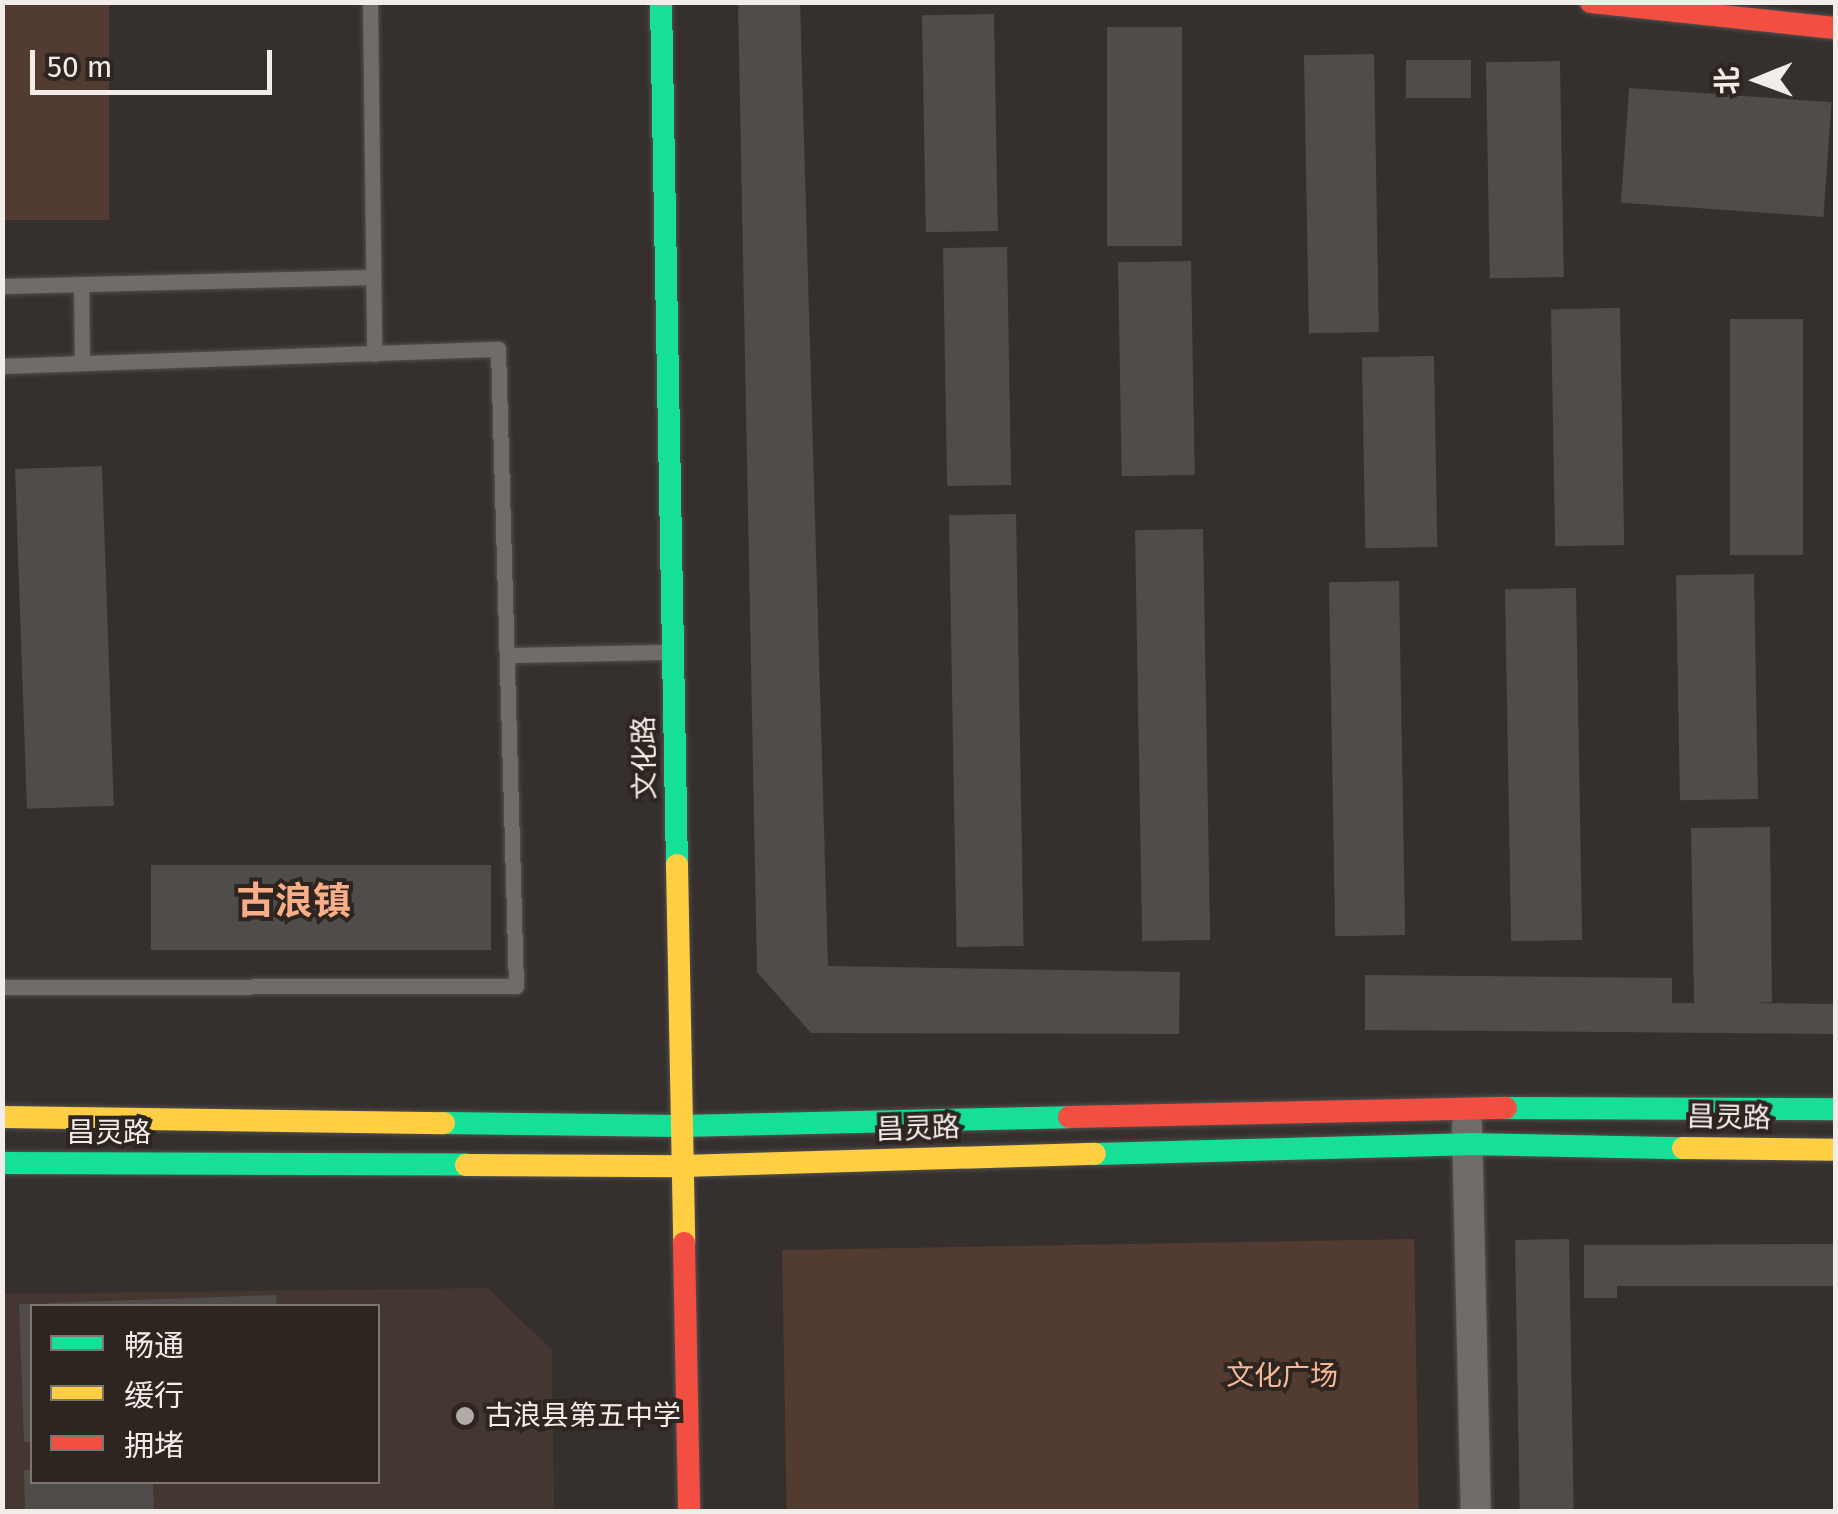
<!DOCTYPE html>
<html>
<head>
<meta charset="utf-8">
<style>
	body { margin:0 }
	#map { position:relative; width:1838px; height:1514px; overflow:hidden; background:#35302e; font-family:"Fira Sans","Noto Sans SC",sans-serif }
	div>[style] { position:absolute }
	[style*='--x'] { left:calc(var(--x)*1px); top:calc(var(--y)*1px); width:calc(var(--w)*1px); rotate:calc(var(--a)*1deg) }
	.built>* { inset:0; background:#443630 }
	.green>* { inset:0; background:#523b31; transform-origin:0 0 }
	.building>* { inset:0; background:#504c4a; transform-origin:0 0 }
	.roads { filter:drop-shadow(0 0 2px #544f4d) drop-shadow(0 0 2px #544f4d) }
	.lane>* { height:15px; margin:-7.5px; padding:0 7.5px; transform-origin:7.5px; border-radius:7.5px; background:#706c6a }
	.street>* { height:30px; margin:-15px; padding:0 15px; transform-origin:15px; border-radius:15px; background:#706c6a }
	.fast>* { height:22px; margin:-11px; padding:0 11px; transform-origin:11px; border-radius:11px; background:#16e098 }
	.slow>* { height:22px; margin:-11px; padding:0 11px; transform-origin:11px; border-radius:11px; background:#ffcf43 }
	.jam>* { height:22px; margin:-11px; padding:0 11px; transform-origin:11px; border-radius:11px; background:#f24e42 }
	.dots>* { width:28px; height:28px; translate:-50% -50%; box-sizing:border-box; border:5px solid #2e2521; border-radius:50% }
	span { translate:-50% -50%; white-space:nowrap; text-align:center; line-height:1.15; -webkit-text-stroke:8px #2e2521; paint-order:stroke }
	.street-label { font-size:28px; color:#f3edea }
	.park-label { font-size:28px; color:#f4b798 }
	.poi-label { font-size:28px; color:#f3edea }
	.left { translate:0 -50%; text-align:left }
	.district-label { font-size:38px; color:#f8ae89; font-weight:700 }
	.frame { position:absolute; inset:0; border:5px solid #f3edea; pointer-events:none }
	.legend { position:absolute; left:30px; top:1304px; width:350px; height:180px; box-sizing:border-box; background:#2e2521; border:2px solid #7d7571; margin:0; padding:12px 18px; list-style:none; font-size:30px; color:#f3edea }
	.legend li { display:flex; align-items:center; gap:20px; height:50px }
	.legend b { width:50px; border:2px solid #7d7571 }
	.north { position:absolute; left:1708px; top:30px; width:100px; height:100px; -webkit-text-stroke:8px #2e2521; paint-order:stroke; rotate:269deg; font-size:28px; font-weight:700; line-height:40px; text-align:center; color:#f3edea }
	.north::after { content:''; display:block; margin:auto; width:35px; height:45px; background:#f3edea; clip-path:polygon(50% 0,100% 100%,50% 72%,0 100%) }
	.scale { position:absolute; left:30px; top:50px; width:242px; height:45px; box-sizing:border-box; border:5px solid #f3edea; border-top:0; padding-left:12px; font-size:30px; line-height:35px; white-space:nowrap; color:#f3edea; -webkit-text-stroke:8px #2e2521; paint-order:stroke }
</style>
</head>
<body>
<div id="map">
	<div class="built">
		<div style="clip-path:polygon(evenodd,488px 1288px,552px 1350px,554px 1511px,3px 1511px,2px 1294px,488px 1288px,32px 1306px,378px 1306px,378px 1482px,32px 1482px,32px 1306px)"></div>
	</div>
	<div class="green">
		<div style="left:2px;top:3px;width:107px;height:217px"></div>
		<div style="left:1414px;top:1239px;width:272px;height:632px;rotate:89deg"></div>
	</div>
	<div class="building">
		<div style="clip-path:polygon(738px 2px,800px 2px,828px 966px,1180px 972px,1179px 1034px,811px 1033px,757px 972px)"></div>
		<div style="left:994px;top:14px;width:217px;height:72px;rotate:89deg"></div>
		<div style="left:1107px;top:27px;width:75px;height:219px"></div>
		<div style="left:1374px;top:54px;width:278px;height:70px;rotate:89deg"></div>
		<div style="left:1471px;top:60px;width:38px;height:65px;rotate:90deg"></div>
		<div style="left:1560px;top:61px;width:216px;height:74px;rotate:89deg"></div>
		<div style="left:1629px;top:88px;width:203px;height:115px;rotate:4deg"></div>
		<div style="left:1007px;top:247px;width:238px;height:64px;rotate:89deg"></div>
		<div style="left:1191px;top:261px;width:214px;height:73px;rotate:89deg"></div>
		<div style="left:1620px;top:308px;width:237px;height:69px;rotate:89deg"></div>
		<div style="left:1803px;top:319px;width:236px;height:73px;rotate:90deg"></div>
		<div style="left:1434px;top:356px;width:191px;height:72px;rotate:89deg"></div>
		<div style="left:102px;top:466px;width:340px;height:87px;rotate:88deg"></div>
		<div style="left:1016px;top:514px;width:432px;height:67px;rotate:89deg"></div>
		<div style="left:1203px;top:529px;width:411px;height:68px;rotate:89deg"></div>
		<div style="left:1754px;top:574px;width:225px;height:78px;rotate:89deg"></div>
		<div style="left:1399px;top:581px;width:354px;height:70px;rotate:89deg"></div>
		<div style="left:1576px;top:588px;width:352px;height:71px;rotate:89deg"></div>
		<div style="clip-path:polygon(1770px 827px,1772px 1002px,1755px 1003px,1836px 1004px,1836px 1034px,1365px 1030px,1365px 975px,1672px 978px,1672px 1003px,1694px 1003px,1691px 828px)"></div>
		<div style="left:151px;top:865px;width:340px;height:85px"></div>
		<div style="left:1569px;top:1239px;width:273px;height:54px;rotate:89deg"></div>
		<div style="clip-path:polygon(1836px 1244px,1836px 1286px,1617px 1286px,1617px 1298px,1584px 1298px,1584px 1245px)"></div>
		<div style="clip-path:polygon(276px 1295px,277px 1306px,47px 1306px,47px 1303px)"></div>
		<div style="clip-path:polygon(19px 1304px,32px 1304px,32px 1442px,24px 1442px)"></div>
		<div style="clip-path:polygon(24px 1470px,32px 1470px,32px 1482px,153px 1482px,154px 1512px,25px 1512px)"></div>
	</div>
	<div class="roads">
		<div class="lane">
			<div style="--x:370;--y:2;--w:352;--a:89.3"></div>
			<div style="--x:81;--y:284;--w:79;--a:89.3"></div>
			<div style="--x:2;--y:286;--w:371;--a:-1.4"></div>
			<div style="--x:2;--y:366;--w:496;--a:-2"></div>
			<div style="--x:498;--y:349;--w:637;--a:88.38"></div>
			<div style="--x:516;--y:986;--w:514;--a:179.89"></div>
			<div style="--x:507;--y:655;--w:162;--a:-1.1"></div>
		</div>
		<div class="street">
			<div style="--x:1467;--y:1125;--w:387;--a:88.7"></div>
		</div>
		<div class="fast">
			<div style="--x:661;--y:2;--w:863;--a:88.94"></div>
			<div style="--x:1506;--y:1108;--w:330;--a:0.2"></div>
			<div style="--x:444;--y:1123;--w:237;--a:0.7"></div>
			<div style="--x:681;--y:1126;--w:388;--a:-1.3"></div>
			<div style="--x:1095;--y:1154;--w:372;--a:-1.5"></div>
			<div style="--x:1467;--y:1144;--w:216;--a:1.1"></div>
			<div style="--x:2;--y:1163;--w:464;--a:0.2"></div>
		</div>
		<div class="slow">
			<div style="--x:677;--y:865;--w:378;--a:88.9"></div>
			<div style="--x:2;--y:1117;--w:442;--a:0.8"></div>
			<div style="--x:1683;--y:1148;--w:153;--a:0.7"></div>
			<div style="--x:466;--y:1165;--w:216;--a:0.3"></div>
			<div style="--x:682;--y:1166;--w:413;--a:-1.7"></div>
		</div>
		<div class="jam">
			<div style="--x:1591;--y:2;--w:246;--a:6.1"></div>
			<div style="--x:1069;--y:1117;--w:437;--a:-1.2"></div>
			<div style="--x:684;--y:1243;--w:269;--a:88.9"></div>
		</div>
	</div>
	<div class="dots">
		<div style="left:465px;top:1416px;background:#b0aba8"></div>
	</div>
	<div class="street-label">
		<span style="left:645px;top:758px;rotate:-91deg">文化路</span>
		<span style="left:1729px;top:1118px;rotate:1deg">昌灵路</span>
		<span style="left:918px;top:1129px;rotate:-2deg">昌灵路</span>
		<span style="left:109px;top:1133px">昌灵路</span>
	</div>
	<div class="park-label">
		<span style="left:1282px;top:1376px">文化广场</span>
	</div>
	<div class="poi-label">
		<span class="left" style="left:485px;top:1416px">古浪县第五中学</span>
	</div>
	<div class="district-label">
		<span style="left:294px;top:902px">古浪镇</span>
	</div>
	<div class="frame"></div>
	<ul class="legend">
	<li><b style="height:12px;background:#16e098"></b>畅通</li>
	<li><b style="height:12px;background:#ffcf43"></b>缓行</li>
	<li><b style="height:12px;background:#f24e42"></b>拥堵</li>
	</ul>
	<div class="north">北</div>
	<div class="scale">50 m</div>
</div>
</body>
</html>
